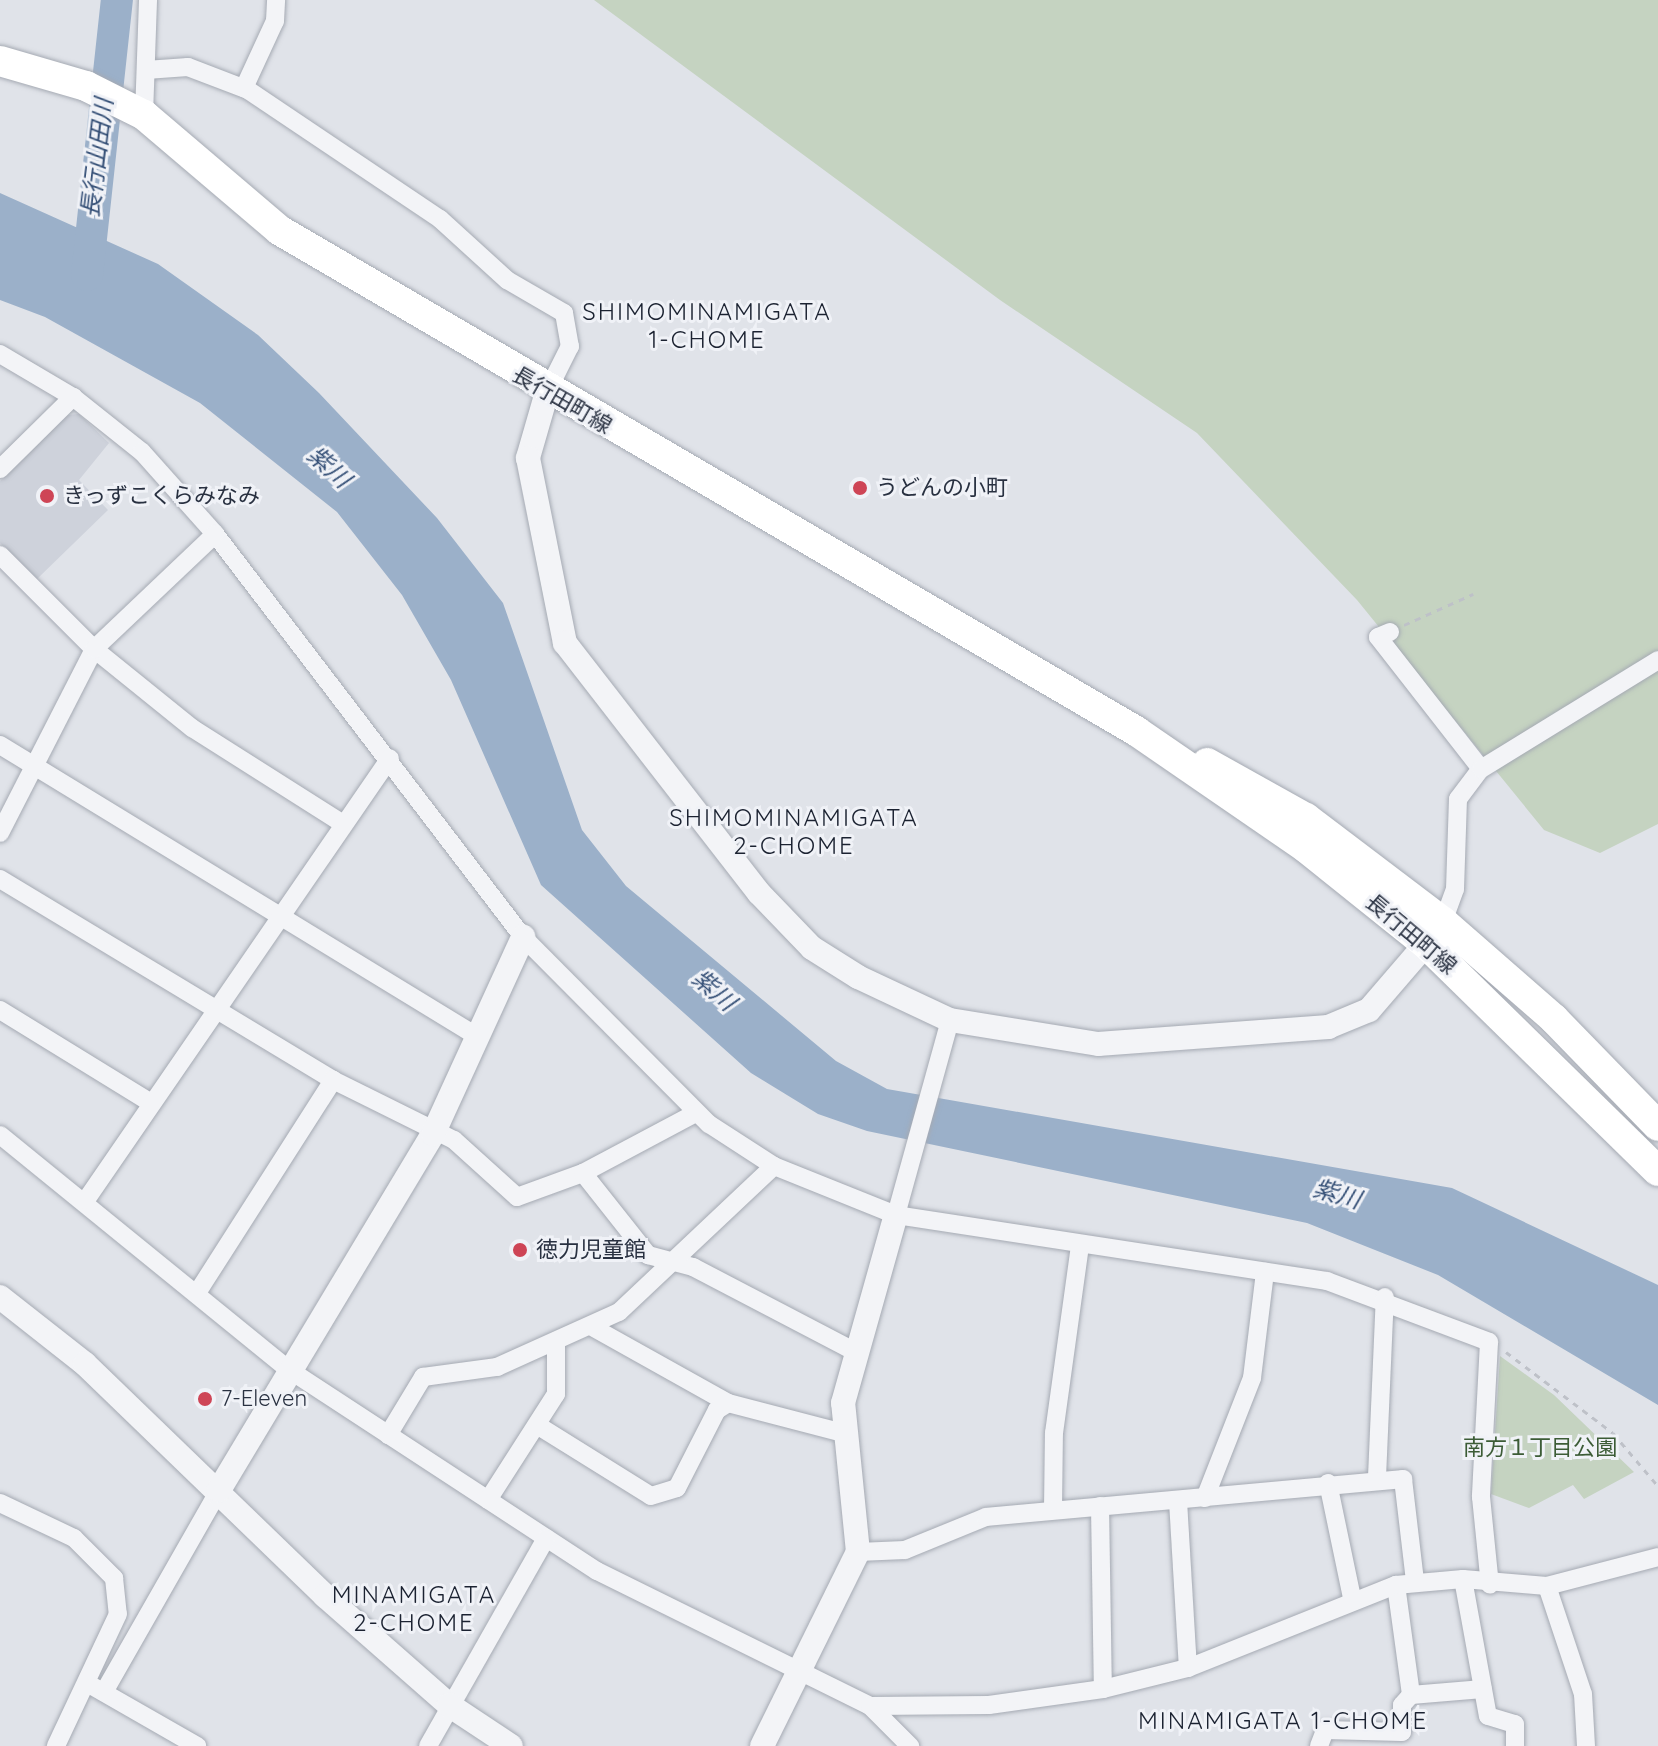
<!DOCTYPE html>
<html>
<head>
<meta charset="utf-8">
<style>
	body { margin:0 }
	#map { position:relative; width:1658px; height:1746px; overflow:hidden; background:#e0e3e9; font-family:Quicksand,"Noto Sans JP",sans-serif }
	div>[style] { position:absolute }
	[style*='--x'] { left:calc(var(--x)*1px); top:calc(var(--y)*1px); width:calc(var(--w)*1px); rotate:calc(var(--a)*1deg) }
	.built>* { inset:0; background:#ced2db }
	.green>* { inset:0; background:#c5d3c1 }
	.water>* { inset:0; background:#9bb0c9 }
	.river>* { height:32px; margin:-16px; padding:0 16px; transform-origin:16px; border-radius:16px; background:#9bb0c9 }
	.path>* { height:3px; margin-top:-1.5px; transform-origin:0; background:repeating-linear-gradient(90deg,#bec1c8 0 6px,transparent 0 12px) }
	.roads { filter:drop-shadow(0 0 2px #a5aab3) drop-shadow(0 0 2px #a5aab3) }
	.minor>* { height:18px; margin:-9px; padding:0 9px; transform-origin:9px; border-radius:9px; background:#f3f4f7 }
	.tertiary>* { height:24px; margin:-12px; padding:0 12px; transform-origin:12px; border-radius:12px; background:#f3f4f7 }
	.primary>* { height:30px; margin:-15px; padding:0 15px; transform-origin:15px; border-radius:15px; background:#fff }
	.dots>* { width:22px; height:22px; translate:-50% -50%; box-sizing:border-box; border:4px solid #f0f2f7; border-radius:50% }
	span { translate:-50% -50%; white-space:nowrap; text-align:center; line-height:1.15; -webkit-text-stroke:6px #f0f2f7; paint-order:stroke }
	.street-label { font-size:22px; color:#293141 }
	.poi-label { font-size:22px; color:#293141 }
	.left { translate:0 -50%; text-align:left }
	.park-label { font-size:22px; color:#3c5c36 }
	.water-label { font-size:24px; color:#334e75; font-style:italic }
	.neighbourhood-label { font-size:24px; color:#1b2231; letter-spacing:2px }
</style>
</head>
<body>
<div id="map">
	<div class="built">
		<div style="clip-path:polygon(79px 414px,109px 443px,79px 480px,108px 510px,37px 579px,0 543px,0 481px,66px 415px)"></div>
	</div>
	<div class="green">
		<div style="clip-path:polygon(594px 0,1658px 0,1658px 824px,1600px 853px,1544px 830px,1357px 600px,1197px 433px,1000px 300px)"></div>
		<div style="clip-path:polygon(1500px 1356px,1554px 1395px,1634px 1472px,1584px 1499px,1573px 1485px,1529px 1508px,1491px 1494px)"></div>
	</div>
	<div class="water">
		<div style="clip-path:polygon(0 193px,158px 264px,258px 335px,319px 393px,437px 518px,503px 603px,582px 830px,626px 886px,836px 1061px,887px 1089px,1452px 1188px,1658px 1285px,1658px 1405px,1438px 1275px,1307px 1223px,867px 1131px,818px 1114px,751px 1073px,541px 885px,451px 680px,402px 595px,337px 512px,200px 403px,45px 317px,0 300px)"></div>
	</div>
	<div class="river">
		<div style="--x:87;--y:275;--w:277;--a:-83.8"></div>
	</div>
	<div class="path">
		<div style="--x:1404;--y:625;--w:76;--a:-24.2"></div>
		<div style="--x:1506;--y:1352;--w:134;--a:37.1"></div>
		<div style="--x:1613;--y:1433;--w:70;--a:49.7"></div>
	</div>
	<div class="roads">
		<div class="minor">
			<div style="--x:146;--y:70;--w:42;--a:-4.1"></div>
			<div style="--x:188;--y:67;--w:64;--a:21"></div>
			<div style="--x:248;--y:90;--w:231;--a:33.9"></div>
			<div style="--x:440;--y:219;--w:91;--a:42.3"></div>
			<div style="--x:507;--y:280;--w:66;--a:30.1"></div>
			<div style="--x:564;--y:313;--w:34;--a:80"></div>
			<div style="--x:570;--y:346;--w:51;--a:116.6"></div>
			<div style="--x:244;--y:88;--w:74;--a:-65.2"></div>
			<div style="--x:275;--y:21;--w:21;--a:-87"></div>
			<div style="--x:144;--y:115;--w:115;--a:-88"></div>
			<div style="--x:0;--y:354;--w:85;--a:30.5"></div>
			<div style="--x:73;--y:397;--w:88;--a:38.6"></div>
			<div style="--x:142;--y:452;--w:110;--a:48.3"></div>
			<div style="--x:215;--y:534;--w:507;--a:52.61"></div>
			<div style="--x:523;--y:937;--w:264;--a:45.2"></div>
			<div style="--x:709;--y:1124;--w:77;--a:32.9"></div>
			<div style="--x:774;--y:1166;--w:131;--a:21.9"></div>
			<div style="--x:896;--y:1215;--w:436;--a:8.7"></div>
			<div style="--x:1327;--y:1281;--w:173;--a:20.6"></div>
			<div style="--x:1489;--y:1342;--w:155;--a:93"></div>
			<div style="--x:1481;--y:1497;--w:88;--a:84.2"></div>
			<div style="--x:0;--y:469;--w:103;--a:-44.6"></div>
			<div style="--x:0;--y:555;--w:133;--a:45"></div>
			<div style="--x:94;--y:649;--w:126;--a:38.9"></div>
			<div style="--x:192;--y:728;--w:175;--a:32.4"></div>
			<div style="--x:1390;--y:632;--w:13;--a:157"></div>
			<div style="--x:1378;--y:637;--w:167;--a:52"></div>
			<div style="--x:0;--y:745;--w:560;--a:31.42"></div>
			<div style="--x:0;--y:833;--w:207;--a:-62.9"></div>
			<div style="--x:94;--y:649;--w:167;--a:-43.5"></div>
			<div style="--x:0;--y:879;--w:389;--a:31.1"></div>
			<div style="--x:333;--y:1080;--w:135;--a:26.4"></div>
			<div style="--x:454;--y:1140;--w:85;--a:42.1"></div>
			<div style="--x:517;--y:1197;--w:70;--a:-20"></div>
			<div style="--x:583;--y:1173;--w:128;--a:-28"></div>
			<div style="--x:1443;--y:922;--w:35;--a:-70"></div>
			<div style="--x:1455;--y:889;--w:90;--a:-88.1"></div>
			<div style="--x:1458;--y:799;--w:38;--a:-53"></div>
			<div style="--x:1481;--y:769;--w:208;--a:-31.6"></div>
			<div style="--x:0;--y:1010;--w:177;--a:31.6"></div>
			<div style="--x:0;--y:1135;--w:371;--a:39.1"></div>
			<div style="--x:288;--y:1369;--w:369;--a:33.2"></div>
			<div style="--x:597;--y:1571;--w:305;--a:26.3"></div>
			<div style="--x:870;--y:1706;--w:57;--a:45"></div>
			<div style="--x:583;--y:1173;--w:105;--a:51.6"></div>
			<div style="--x:648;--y:1255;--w:47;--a:14.9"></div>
			<div style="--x:693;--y:1267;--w:182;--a:27.6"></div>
			<div style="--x:86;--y:1200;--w:536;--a:-55.48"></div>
			<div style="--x:896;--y:1215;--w:202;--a:-74.5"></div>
			<div style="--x:197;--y:1293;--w:253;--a:-57.4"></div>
			<div style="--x:594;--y:1328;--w:154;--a:29.2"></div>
			<div style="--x:537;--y:1425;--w:134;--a:31.9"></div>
			<div style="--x:651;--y:1496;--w:27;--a:-17"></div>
			<div style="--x:677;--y:1488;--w:88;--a:-62.9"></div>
			<div style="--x:717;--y:1410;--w:13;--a:-32"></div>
			<div style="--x:728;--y:1403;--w:119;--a:14.6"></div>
			<div style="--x:388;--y:1435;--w:68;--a:-58.9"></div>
			<div style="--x:423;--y:1377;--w:75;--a:-7.7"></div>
			<div style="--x:497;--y:1367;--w:134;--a:-24.3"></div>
			<div style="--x:619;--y:1312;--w:213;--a:-43.3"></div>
			<div style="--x:1377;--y:1477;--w:180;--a:-87.5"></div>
			<div style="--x:1328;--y:1483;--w:117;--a:78.2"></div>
			<div style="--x:1205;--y:1498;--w:129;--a:-68.6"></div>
			<div style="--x:1252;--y:1378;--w:107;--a:-83"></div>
			<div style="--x:488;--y:1500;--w:126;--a:-57.3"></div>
			<div style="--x:556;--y:1394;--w:48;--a:-90"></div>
			<div style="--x:1178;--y:1501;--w:167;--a:86.6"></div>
			<div style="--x:0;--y:1503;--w:82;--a:25.3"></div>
			<div style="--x:74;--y:1538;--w:57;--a:45"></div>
			<div style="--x:114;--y:1578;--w:36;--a:84"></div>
			<div style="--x:118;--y:1614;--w:146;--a:115.2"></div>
			<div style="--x:1100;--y:1506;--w:183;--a:89.1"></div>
			<div style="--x:1053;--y:1510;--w:77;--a:-89.3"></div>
			<div style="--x:1054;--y:1433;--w:189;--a:-82.1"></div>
			<div style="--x:858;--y:1552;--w:47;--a:-2.4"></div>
			<div style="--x:905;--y:1550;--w:87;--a:-22.2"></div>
			<div style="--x:986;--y:1517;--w:419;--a:-5.2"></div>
			<div style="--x:1403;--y:1479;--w:103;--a:83.3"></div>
			<div style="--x:1463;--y:1579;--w:139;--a:79.7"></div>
			<div style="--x:1488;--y:1716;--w:28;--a:17"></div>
			<div style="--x:1515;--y:1724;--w:22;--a:90"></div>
			<div style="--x:1396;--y:1585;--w:111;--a:82.2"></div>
			<div style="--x:1411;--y:1695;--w:72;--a:-4.8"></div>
			<div style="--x:1547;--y:1586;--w:114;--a:71.6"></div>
			<div style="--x:1583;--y:1694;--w:52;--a:86.7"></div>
			<div style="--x:94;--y:1687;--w:119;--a:29.8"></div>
			<div style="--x:104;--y:1692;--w:232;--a:-60.3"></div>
			<div style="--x:870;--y:1706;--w:119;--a:-0.5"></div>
			<div style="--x:989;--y:1705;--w:115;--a:-8"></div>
			<div style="--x:1103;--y:1689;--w:88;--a:-13.9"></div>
			<div style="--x:1188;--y:1668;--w:224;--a:-21.8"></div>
			<div style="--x:1396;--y:1585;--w:67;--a:-5.1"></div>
			<div style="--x:1463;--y:1579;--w:84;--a:4.8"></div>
			<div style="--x:1547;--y:1586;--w:115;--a:-14.6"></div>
			<div style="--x:428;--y:1746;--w:239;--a:-60.4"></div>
			<div style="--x:1319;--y:1746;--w:17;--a:-69"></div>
			<div style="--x:1325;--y:1730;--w:77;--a:1.5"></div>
			<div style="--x:1402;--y:1732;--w:27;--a:-90"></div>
			<div style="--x:1402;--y:1705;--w:13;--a:-48"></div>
		</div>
		<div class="tertiary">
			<div style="--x:547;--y:392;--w:69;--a:106.1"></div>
			<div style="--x:528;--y:458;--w:189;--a:78.7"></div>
			<div style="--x:565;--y:643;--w:316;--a:52.2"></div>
			<div style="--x:759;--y:893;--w:76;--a:46.1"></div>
			<div style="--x:812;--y:948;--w:54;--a:32.2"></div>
			<div style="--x:858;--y:977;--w:102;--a:25.1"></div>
			<div style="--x:950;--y:1020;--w:150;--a:9.2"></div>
			<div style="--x:1098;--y:1044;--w:231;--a:-4.2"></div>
			<div style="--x:1328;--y:1027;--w:44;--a:-22.5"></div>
			<div style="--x:1369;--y:1010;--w:104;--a:-49.3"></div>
			<div style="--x:0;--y:1297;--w:108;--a:38.2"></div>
			<div style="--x:85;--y:1364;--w:334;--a:44"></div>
			<div style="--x:325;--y:1596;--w:165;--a:41.3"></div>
			<div style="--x:449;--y:1705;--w:74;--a:33.5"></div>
			<div style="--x:219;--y:1490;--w:415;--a:-59"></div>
			<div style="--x:433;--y:1134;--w:217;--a:-65.4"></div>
			<div style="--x:762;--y:1746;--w:216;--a:-63.7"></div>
			<div style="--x:858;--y:1552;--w:150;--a:-95.7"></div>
			<div style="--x:843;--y:1403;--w:195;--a:-74.3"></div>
		</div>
		<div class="primary">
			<div style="--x:0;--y:61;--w:90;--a:16.2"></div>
			<div style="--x:86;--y:86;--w:65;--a:26.6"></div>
			<div style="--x:144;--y:115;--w:177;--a:40.4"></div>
			<div style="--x:279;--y:230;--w:993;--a:30.31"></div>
			<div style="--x:1136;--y:731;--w:206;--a:34.5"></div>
			<div style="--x:1306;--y:848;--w:155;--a:38.7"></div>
			<div style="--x:1427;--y:945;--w:323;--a:44.4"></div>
			<div style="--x:1207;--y:763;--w:113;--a:29.1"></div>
			<div style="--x:1306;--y:818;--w:172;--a:37.2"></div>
			<div style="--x:1443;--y:922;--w:147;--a:41.1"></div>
			<div style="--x:1554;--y:1019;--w:149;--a:45.8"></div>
		</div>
	</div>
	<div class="dots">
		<div style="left:860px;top:488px;background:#ce4556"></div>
		<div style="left:47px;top:496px;background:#ce4556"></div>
		<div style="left:520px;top:1250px;background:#ce4556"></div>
		<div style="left:205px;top:1399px;background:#ce4556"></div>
	</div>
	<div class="street-label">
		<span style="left:562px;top:400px;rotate:30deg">長行田町線</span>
		<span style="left:1411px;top:934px;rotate:40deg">長行田町線</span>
	</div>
	<div class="poi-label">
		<span class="left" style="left:876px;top:488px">うどんの小町</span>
		<span class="left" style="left:63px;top:496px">きっずこくらみなみ</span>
		<span class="left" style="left:536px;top:1250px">徳力児童館</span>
		<span class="left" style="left:221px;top:1399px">7-Eleven</span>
	</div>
	<div class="park-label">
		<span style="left:1540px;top:1448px">南方１丁目公園</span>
	</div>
	<div class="water-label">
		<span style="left:97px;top:158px;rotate:-83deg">長行山田川</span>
		<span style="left:329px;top:467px;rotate:42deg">紫川</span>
		<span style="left:714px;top:990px;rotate:41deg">紫川</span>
		<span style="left:1337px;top:1194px;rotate:16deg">紫川</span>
	</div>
	<div class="neighbourhood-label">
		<span style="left:707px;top:326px">SHIMOMINAMIGATA<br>1-CHOME</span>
		<span style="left:794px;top:832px">SHIMOMINAMIGATA<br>2-CHOME</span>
		<span style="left:414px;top:1609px">MINAMIGATA<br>2-CHOME</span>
		<span style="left:1283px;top:1721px">MINAMIGATA 1-CHOME</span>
	</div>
</div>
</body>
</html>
